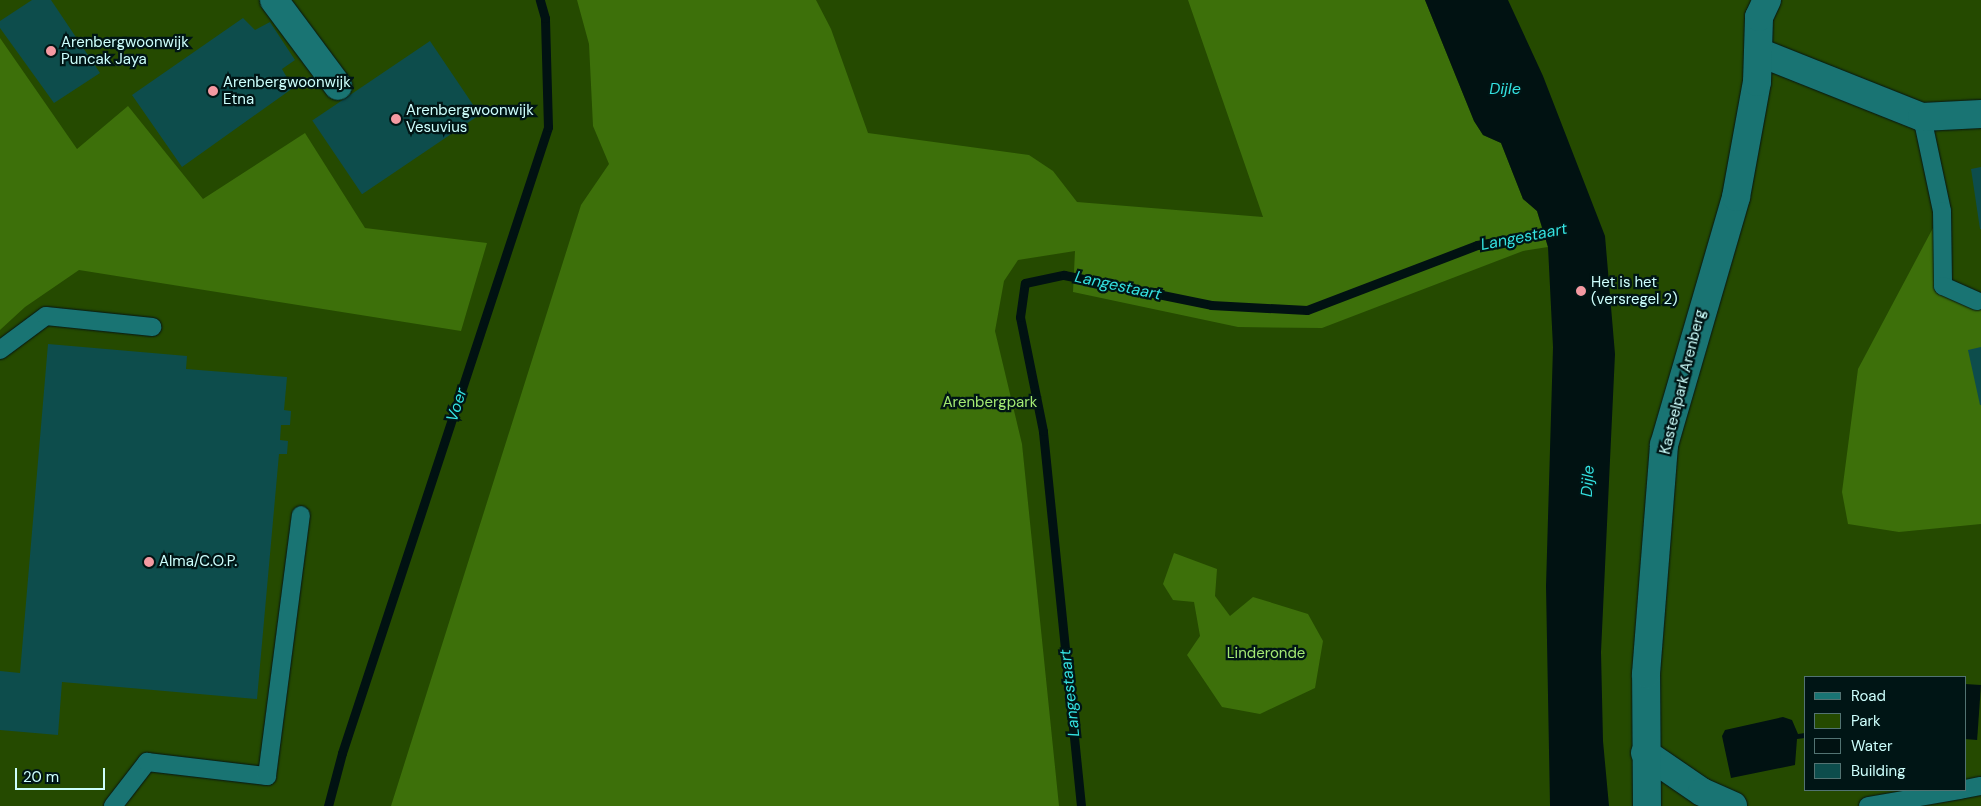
<!DOCTYPE html>
<html>
<head>
<meta charset="utf-8">
<style>
	body { margin:0 }
	#map { position:relative; width:1981px; height:806px; overflow:hidden; background:#0b2f2e; font-family:"DM Sans",sans-serif }
	div>[style] { position:absolute }
	[style*='--x'] { left:calc(var(--x)*1px); top:calc(var(--y)*1px); width:calc(var(--w)*1px); rotate:calc(var(--a)*1deg) }
	.green>* { inset:0; background:#254a00 }
	.forest>* { inset:0; background:#3d700a }
	.water>* { inset:0; background:#011212; transform-origin:0 0 }
	.stream>* { height:9px; margin:-4.5px; padding:0 4.5px; transform-origin:4.5px; border-radius:4.5px; background:#011212 }
	.building>* { inset:0; background:#0d4d4c; transform-origin:0 0 }
	.roads { filter:drop-shadow(0 0 1px #061414) drop-shadow(0 0 1px #061414) }
	.service>* { height:18px; margin:-9px; padding:0 9px; transform-origin:9px; border-radius:9px; background:#197473 }
	.minor>* { height:28px; margin:-14px; padding:0 14px; transform-origin:14px; border-radius:14px; background:#197473 }
	.dots>* { width:14px; height:14px; translate:-50% -50%; box-sizing:border-box; border:2px solid #001515; border-radius:50% }
	span { translate:-50% -50%; white-space:nowrap; text-align:center; line-height:1.15; -webkit-text-stroke:4.5px #001515; paint-order:stroke }
	.poi-label { font-size:15px; color:#cdfffd }
	.left { translate:0 -50%; text-align:left }
	.street-label { font-size:15px; color:#cdfffd }
	.park-label { font-size:15px; color:#a3e973 }
	.water-label { font-size:16px; color:#34e2e1; font-style:italic }
	.legend { position:absolute; left:1804px; top:676px; width:162px; height:115px; box-sizing:border-box; background:#001515; border:1px solid #527372; margin:0; padding:6px 9px; list-style:none; font-size:15px; color:#cdfffd }
	.legend li { display:flex; align-items:center; gap:10px; height:25px }
	.legend b { width:25px; border:1px solid #527372 }
	.scale { position:absolute; left:15px; top:768px; width:90px; height:22px; box-sizing:border-box; border:2px solid #cdfffd; border-top:0; padding-left:6px; font-size:15px; line-height:18px; white-space:nowrap; color:#cdfffd; -webkit-text-stroke:4px #001515; paint-order:stroke }
</style>
</head>
<body>
<div id="map">
	<div class="green">
		<div style="clip-path:polygon(evenodd,0 0,1981px 0,1981px 806px,0 806px,0 0,1805px 677px,1965px 677px,1965px 790px,1805px 790px,1805px 677px)"></div>
	</div>
	<div class="forest">
		<div style="clip-path:polygon(577px 0,816px 0,831px 29px,868px 133px,1029px 155px,1053px 171px,1077px 202px,1263px 217px,1188px 0,1425px 0,1474px 121px,1483px 135px,1501px 143px,1523px 199px,1537px 211px,1548px 247px,1523px 251px,1322px 328px,1238px 327px,1073px 292px,1075px 251px,1018px 260px,1004px 281px,995px 331px,1022px 444px,1059px 806px,391px 806px,581px 205px,609px 164px,593px 126px,589px 44px)"></div>
		<div style="clip-path:polygon(0 38px,77px 149px,128px 106px,203px 199px,305px 133px,365px 228px,487px 243px,461px 331px,79px 270px,25px 307px,0 330px)"></div>
		<div style="clip-path:polygon(1942px 211px,1943px 286px,1981px 300px,1981px 524px,1899px 532px,1848px 524px,1842px 492px,1858px 369px)"></div>
		<div style="clip-path:polygon(1174px 553px,1217px 569px,1215px 596px,1230px 616px,1253px 597px,1308px 614px,1323px 641px,1315px 688px,1260px 714px,1222px 707px,1187px 655px,1200px 636px,1194px 602px,1173px 600px,1163px 584px)"></div>
	</div>
	<div class="water">
		<div style="clip-path:polygon(1425px 0,1508px 0,1543px 76px,1605px 236px,1615px 354px,1601px 652px,1603px 741px,1609px 806px,1550px 806px,1546px 586px,1553px 347px,1548px 247px,1537px 211px,1523px 199px,1501px 143px,1483px 135px,1474px 121px)"></div>
		<div style="left:1965px;top:684px;width:16px;height:55px;rotate:4deg"></div>
		<div style="clip-path:polygon(1783px 717px,1792px 720px,1798px 734px,1805px 733px,1805px 738px,1797px 739px,1795px 765px,1731px 778px,1722px 736px,1725px 730px)"></div>
	</div>
	<div class="stream">
		<div style="--x:328;--y:806;--w:55;--a:-75.2"></div>
		<div style="--x:342;--y:753;--w:659;--a:-71.78"></div>
		<div style="--x:548;--y:127;--w:109;--a:-91.6"></div>
		<div style="--x:545;--y:18;--w:19;--a:-106"></div>
		<div style="--x:1081;--y:806;--w:377;--a:-95.8"></div>
		<div style="--x:1043;--y:431;--w:116;--a:-101.4"></div>
		<div style="--x:1020;--y:317;--w:34;--a:-82"></div>
		<div style="--x:1025;--y:283;--w:40;--a:-12"></div>
		<div style="--x:1064;--y:275;--w:150;--a:11.5"></div>
		<div style="--x:1211;--y:305;--w:96;--a:3"></div>
		<div style="--x:1307;--y:310;--w:182;--a:-20.9"></div>
		<div style="--x:1477;--y:245;--w:80;--a:-10"></div>
	</div>
	<div class="building">
		<div style="clip-path:polygon(32px 0,51px 0,100px 73px,54px 103px,0 28px,0 21px)"></div>
		<div style="clip-path:polygon(243px 18px,255px 30px,270px 22px,295px 60px,282px 69px,293px 88px,182px 167px,132px 95px)"></div>
		<div style="left:430px;top:41px;width:89px;height:142px;rotate:56deg"></div>
		<div style="clip-path:polygon(1981px 167px,1981px 229px,1980px 229px,1971px 169px)"></div>
		<div style="clip-path:polygon(48px 344px,187px 356px,186px 369px,287px 377px,284px 410px,291px 411px,290px 425px,281px 425px,280px 440px,288px 441px,287px 454px,279px 454px,257px 699px,62px 682px,58px 735px,0 730px,0 671px,20px 673px)"></div>
		<div style="clip-path:polygon(1981px 347px,1981px 405px,1980px 405px,1968px 350px)"></div>
	</div>
	<div class="roads">
		<div class="service">
			<div style="--x:1922;--y:117;--w:96;--a:78"></div>
			<div style="--x:1942;--y:211;--w:75;--a:89.2"></div>
			<div style="--x:1943;--y:286;--w:37;--a:24"></div>
			<div style="--x:0;--y:350;--w:57;--a:-36.5"></div>
			<div style="--x:46;--y:316;--w:107;--a:5.9"></div>
			<div style="--x:1965;--y:789;--w:16;--a:-11"></div>
			<div style="--x:113;--y:806;--w:56;--a:-52.3"></div>
			<div style="--x:147;--y:762;--w:121;--a:6.7"></div>
			<div style="--x:267;--y:776;--w:263;--a:-82.6"></div>
			<div style="--x:1868;--y:806;--w:94;--a:-9.8"></div>
		</div>
		<div class="minor">
			<div style="--x:274;--y:0;--w:107;--a:53.3"></div>
			<div style="--x:1761;--y:53;--w:173;--a:21.7"></div>
			<div style="--x:1922;--y:117;--w:59;--a:-2.9"></div>
			<div style="--x:1645;--y:753;--w:69;--a:34.4"></div>
			<div style="--x:1702;--y:792;--w:34;--a:24"></div>
			<div style="--x:1647;--y:806;--w:132;--a:-90.4"></div>
			<div style="--x:1646;--y:674;--w:230;--a:-85.5"></div>
			<div style="--x:1664;--y:445;--w:258;--a:-73.8"></div>
			<div style="--x:1736;--y:197;--w:117;--a:-79.7"></div>
			<div style="--x:1757;--y:82;--w:65;--a:-88.2"></div>
			<div style="--x:1759;--y:17;--w:19;--a:-65"></div>
		</div>
	</div>
	<div class="dots">
		<div style="left:51px;top:51px;background:#f49aa2"></div>
		<div style="left:213px;top:91px;background:#f49aa2"></div>
		<div style="left:396px;top:119px;background:#f49aa2"></div>
		<div style="left:1581px;top:291px;background:#f49aa2"></div>
		<div style="left:149px;top:562px;background:#f49aa2"></div>
	</div>
	<div class="poi-label">
		<span class="left" style="left:61px;top:51px">Arenbergwoonwijk<br>Puncak Jaya</span>
		<span class="left" style="left:223px;top:91px">Arenbergwoonwijk<br>Etna</span>
		<span class="left" style="left:406px;top:119px">Arenbergwoonwijk<br>Vesuvius</span>
		<span class="left" style="left:1591px;top:291px">Het is het<br>(versregel 2)</span>
		<span class="left" style="left:159px;top:562px">Alma/C.O.P.</span>
	</div>
	<div class="street-label">
		<span style="left:1683px;top:382px;rotate:-76deg">Kasteelpark Arenberg</span>
	</div>
	<div class="park-label">
		<span style="left:990px;top:403px">Arenbergpark</span>
		<span style="left:1266px;top:654px">Linderonde</span>
	</div>
	<div class="water-label">
		<span style="left:1505px;top:89px">Dijle</span>
		<span style="left:1524px;top:237px;rotate:-11deg">Langestaart</span>
		<span style="left:1118px;top:286px;rotate:12deg">Langestaart</span>
		<span style="left:457px;top:405px;rotate:-72deg">Voer</span>
		<span style="left:1588px;top:481px;rotate:-86deg">Dijle</span>
		<span style="left:1070px;top:693px;rotate:-96deg">Langestaart</span>
	</div>
	<ul class="legend">
	<li><b style="height:6px;background:#197473"></b>Road</li>
	<li><b style="height:14px;background:#254a00"></b>Park</li>
	<li><b style="height:14px;background:#011212"></b>Water</li>
	<li><b style="height:14px;background:#0d4d4c"></b>Building</li>
	</ul>
	<div class="scale">20 m</div>
</div>
</body>
</html>
